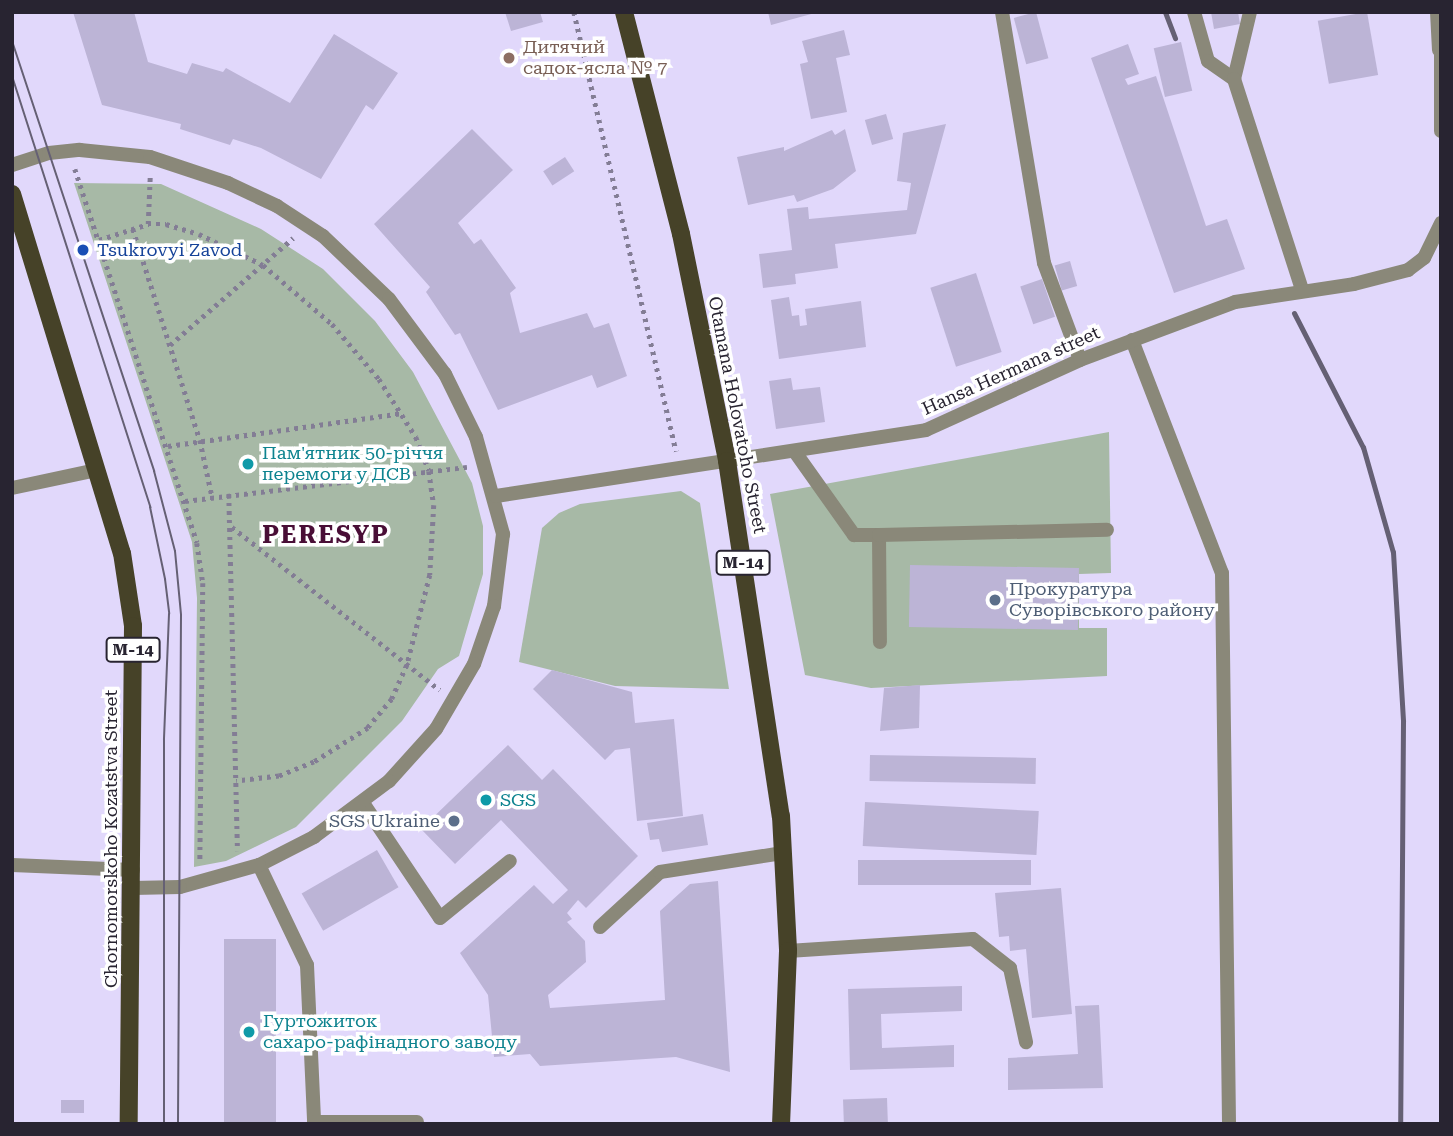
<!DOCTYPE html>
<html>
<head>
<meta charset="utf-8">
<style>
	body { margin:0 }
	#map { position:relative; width:1453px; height:1136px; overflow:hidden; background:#e1d8fb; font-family:"Roboto Serif",serif }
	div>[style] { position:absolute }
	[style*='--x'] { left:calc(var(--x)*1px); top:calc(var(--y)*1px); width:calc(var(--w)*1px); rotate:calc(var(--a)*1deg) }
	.green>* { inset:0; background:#a7b9a6 }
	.building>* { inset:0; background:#bcb4d6; transform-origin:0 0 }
	.path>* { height:4.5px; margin-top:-2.25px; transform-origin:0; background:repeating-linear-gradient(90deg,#837d95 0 3.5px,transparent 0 8.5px) }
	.lane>* { height:14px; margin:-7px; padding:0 7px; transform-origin:7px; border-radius:7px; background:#8a8879 }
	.street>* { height:14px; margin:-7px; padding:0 7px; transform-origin:7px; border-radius:7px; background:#8a8879 }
	.primary>* { height:18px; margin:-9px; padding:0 9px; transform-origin:9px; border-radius:9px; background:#464228 }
	.tram>* { height:2px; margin:-1px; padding:0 1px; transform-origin:1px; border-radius:1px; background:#656074 }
	.rail>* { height:5px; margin:-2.5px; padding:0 2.5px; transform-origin:2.5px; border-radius:2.5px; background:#656074 }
	.dots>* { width:19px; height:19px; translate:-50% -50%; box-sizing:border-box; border:4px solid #fff; border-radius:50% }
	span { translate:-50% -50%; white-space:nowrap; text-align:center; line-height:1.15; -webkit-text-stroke:7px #fff; paint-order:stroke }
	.shield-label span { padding:2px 5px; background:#fff; border:2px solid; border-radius:5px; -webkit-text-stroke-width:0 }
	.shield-label { font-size:16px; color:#282431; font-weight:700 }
	.education-label { font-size:18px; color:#785e54 }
	.left { translate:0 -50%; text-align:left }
	.transit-label { font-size:18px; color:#164399 }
	.street-label { font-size:18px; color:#282431 }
	.culture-label { font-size:18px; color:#0d838f }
	.service-label { font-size:18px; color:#4e5e75 }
	.right { translate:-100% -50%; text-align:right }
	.district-label { font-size:24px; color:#490e36; font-weight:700; letter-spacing:2px }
	.frame { position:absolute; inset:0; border:14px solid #282431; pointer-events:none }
</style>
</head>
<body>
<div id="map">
	<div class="green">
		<div style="clip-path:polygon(74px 183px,161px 184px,261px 229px,323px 269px,375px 321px,413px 372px,472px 483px,483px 526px,483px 574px,459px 656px,438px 669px,402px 721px,296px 827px,226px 861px,194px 867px,197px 598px,192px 542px)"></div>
		<div style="clip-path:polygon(1109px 432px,1111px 573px,1079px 574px,1079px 628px,1107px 628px,1107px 676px,871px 688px,805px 675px,770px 494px)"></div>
		<div style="clip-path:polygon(681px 491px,700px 503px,729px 689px,615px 686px,519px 662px,542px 528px,559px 513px,580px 504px)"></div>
	</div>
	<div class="building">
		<div style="clip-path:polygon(73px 12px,134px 12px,148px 62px,187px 74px,192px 63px,223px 72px,226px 68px,290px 103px,334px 34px,398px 73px,373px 110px,366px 105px,321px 179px,261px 148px,233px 139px,230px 145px,180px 129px,181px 124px,102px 105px)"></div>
		<div style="clip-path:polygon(505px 12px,540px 12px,543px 22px,511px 31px)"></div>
		<div style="clip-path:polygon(768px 12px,815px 12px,815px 13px,771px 25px)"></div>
		<div style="left:1036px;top:12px;width:48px;height:23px;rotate:75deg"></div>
		<div style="clip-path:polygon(1211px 12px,1238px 12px,1240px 24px,1214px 29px)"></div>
		<div style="left:1367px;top:12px;width:64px;height:50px;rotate:80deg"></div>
		<div style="clip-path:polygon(844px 30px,850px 55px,836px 58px,847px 112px,811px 119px,800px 64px,808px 62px,802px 41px)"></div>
		<div style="left:1181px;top:42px;width:50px;height:28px;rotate:77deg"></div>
		<div style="clip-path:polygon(1128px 44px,1139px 74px,1125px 79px,1128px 85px,1156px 76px,1206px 226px,1227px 219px,1245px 269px,1174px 293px,1091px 58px)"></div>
		<div style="left:886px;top:114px;width:26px;height:22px;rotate:74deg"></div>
		<div style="clip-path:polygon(946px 124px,916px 234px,835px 244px,838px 268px,795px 274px,796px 284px,763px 288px,759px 254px,792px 250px,787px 209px,808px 207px,809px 219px,907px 210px,911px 183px,897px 181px,903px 133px)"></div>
		<div style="clip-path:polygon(472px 129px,513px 170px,458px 223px,474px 244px,481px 239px,516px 288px,510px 293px,520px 333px,587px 313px,594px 328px,609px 323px,627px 376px,597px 388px,592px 375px,498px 410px,460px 333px,455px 335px,426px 292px,430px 287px,374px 224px)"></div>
		<div style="clip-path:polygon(845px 129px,856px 171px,833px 189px,797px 202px,794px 195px,748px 205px,737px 157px,784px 147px,784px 151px,832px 130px,835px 135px)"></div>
		<div style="left:565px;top:157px;width:17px;height:26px;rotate:57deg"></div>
		<div style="left:1070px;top:261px;width:26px;height:16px;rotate:74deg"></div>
		<div style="left:976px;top:273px;width:83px;height:48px;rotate:72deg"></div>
		<div style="left:1042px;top:279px;width:40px;height:23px;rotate:71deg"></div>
		<div style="clip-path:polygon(789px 297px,792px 316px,799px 315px,800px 326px,807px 325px,805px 309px,861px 301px,866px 347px,779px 359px,771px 300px)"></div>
		<div style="clip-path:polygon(791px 378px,793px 390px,820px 387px,825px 422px,776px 429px,769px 381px)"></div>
		<div style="left:910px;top:565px;width:169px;height:62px;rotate:1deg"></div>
		<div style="clip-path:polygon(552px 670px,632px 692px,635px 723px,674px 719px,683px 816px,637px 821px,630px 748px,615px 750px,605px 760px,533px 689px)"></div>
		<div style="clip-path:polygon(920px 685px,919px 728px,880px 731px,884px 688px)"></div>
		<div style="clip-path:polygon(508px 745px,542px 780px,553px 769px,638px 856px,586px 908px,578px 900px,567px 913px,572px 919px,567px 922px,585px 941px,586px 962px,548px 995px,550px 1008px,665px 1000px,660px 911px,690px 884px,718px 881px,730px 1072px,676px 1057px,540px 1066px,530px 1054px,494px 1057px,488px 995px,460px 953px,534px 885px,553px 904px,568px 890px,501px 820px,455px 864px,421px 829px)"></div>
		<div style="left:870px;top:755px;width:166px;height:26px;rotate:1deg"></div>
		<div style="left:865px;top:802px;width:174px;height:44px;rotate:3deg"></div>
		<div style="clip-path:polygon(703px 814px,708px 845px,662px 852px,659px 839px,650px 840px,647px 823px)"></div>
		<div style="left:377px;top:850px;width:43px;height:87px;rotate:60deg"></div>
		<div style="left:858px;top:860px;width:173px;height:25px"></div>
		<div style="clip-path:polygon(1061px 888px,1072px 1014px,1032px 1018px,1026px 949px,1010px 951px,1009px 936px,999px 937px,995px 893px)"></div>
		<div style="left:224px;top:939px;width:52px;height:185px"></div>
		<div style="clip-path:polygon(962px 986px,962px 1011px,881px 1014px,882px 1048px,954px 1045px,954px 1067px,850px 1070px,848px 989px)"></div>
		<div style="clip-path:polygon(1099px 1005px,1103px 1088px,1008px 1090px,1008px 1058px,1078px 1054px,1075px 1006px)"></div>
		<div style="left:887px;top:1098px;width:26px;height:44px;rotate:88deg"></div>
		<div style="left:61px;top:1100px;width:23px;height:13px"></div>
	</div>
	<div class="path">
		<div style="--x:574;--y:12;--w:451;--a:76.9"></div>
		<div style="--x:75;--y:169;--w:393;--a:71.9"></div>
		<div style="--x:197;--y:543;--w:40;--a:81.5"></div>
		<div style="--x:203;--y:583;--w:278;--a:90.6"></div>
		<div style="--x:148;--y:224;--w:48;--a:-87.6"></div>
		<div style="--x:133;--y:229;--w:221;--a:72.4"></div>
		<div style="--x:200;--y:440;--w:57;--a:77.9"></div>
		<div style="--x:99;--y:240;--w:52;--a:-18.1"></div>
		<div style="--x:148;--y:224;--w:18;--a:0"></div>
		<div style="--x:166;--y:224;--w:34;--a:17"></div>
		<div style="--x:199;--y:234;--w:71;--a:25.8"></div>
		<div style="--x:263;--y:265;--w:91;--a:40.5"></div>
		<div style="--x:332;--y:324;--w:72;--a:49.5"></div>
		<div style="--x:379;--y:379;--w:69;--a:57.5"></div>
		<div style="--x:416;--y:437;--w:36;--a:69"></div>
		<div style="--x:429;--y:471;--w:34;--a:82"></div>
		<div style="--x:434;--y:505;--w:70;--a:93.3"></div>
		<div style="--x:430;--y:575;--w:93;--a:104.3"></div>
		<div style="--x:407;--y:665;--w:37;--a:114"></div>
		<div style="--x:392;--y:699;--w:38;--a:130"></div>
		<div style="--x:368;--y:728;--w:64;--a:147.8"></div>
		<div style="--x:314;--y:762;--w:38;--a:158"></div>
		<div style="--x:279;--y:776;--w:43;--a:173.4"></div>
		<div style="--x:170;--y:345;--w:163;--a:-41"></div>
		<div style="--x:168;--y:446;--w:237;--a:-8"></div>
		<div style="--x:229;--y:494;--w:357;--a:88.6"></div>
		<div style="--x:185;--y:501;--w:284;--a:-6.9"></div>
		<div style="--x:232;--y:527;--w:264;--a:38.1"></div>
	</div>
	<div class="lane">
		<div style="--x:1002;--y:12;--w:254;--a:80.5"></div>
		<div style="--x:1044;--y:263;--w:103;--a:69.6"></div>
		<div style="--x:1194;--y:12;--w:51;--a:74.1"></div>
		<div style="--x:1208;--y:61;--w:32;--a:35"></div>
		<div style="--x:1250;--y:12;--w:69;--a:103.4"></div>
		<div style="--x:1234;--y:79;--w:221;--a:72.1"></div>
		<div style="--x:1437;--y:12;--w:38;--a:87"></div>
		<div style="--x:1132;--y:340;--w:250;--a:68.9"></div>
		<div style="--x:1222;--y:573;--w:551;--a:89.27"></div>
		<div style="--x:795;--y:452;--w:102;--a:54.6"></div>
		<div style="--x:854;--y:535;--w:25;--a:0"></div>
		<div style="--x:879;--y:535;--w:107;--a:89.5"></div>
		<div style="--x:12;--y:488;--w:87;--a:-12"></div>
		<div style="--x:879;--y:535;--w:228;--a:-1.3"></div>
		<div style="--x:363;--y:803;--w:138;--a:56.2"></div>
		<div style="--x:440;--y:918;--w:90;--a:-39.2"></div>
		<div style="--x:12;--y:865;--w:121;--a:2.4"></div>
		<div style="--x:259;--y:865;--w:111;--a:64.4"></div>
		<div style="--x:307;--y:965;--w:157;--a:87.4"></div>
		<div style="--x:314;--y:1122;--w:103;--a:0"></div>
		<div style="--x:600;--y:927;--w:81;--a:-42.5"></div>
		<div style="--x:660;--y:872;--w:124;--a:-8.8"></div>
		<div style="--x:788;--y:951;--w:185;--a:-3.7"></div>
		<div style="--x:973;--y:939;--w:47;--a:38.1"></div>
		<div style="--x:1010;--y:968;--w:76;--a:77.8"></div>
	</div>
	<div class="street">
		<div style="--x:1441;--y:47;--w:84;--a:90"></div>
		<div style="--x:12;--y:165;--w:39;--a:-18"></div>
		<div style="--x:49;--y:153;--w:31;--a:-6"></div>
		<div style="--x:80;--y:150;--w:70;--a:5.7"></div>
		<div style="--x:150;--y:157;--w:82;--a:18.4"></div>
		<div style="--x:228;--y:183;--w:54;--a:25.1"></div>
		<div style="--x:277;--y:206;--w:55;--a:33.1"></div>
		<div style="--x:323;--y:236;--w:91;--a:43.7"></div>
		<div style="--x:389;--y:299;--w:94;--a:53.3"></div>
		<div style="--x:445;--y:374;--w:70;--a:63.8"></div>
		<div style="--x:476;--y:437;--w:101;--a:74.4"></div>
		<div style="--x:503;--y:534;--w:73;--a:97.1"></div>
		<div style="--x:494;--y:606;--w:61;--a:109"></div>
		<div style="--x:474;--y:664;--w:75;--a:120.3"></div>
		<div style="--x:436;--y:729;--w:70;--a:132.1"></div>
		<div style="--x:389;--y:781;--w:94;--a:143.3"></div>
		<div style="--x:314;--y:837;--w:62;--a:153"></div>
		<div style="--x:259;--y:865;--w:82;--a:164.4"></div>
		<div style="--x:180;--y:887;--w:47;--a:178.8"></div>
		<div style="--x:496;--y:496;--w:435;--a:-8.7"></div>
		<div style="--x:926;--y:430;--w:169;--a:-24.4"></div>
		<div style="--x:1080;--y:360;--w:165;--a:-20.5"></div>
		<div style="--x:1235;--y:302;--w:120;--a:-8.6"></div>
		<div style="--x:1354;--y:284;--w:56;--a:-14.5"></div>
		<div style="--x:1408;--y:270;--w:20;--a:-37"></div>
		<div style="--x:1424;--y:258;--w:39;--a:-64"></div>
	</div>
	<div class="primary">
		<div style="--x:624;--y:12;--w:229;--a:75.6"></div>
		<div style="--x:681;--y:234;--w:232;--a:78.5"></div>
		<div style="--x:727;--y:461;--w:359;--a:81.4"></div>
		<div style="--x:781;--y:816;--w:135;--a:87"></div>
		<div style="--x:788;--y:951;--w:173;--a:92.3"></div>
		<div style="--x:12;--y:194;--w:375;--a:73"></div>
		<div style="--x:122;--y:553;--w:74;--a:81.4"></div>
		<div style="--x:133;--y:626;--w:498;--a:90.5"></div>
	</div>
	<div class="tram">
		<div style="--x:12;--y:41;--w:453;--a:71.7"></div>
		<div style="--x:154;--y:471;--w:83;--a:75.3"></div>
		<div style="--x:175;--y:551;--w:64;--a:84.6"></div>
		<div style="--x:181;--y:615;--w:509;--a:90.34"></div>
		<div style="--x:12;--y:76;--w:453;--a:72.2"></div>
		<div style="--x:150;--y:507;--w:74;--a:78.2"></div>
		<div style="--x:165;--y:579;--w:35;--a:83"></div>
		<div style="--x:169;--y:614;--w:126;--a:92.3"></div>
		<div style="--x:164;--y:740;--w:384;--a:90"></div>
	</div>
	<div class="rail">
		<div style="--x:1165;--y:12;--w:28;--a:69"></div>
		<div style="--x:1294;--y:313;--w:151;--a:62.8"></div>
		<div style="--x:1363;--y:447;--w:109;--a:74.1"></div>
		<div style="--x:1393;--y:552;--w:170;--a:86.6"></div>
		<div style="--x:1403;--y:722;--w:402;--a:90.4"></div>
	</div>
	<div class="dots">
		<div style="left:509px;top:58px;background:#8d6e63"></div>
		<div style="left:83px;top:250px;background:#1a4fb4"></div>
		<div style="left:248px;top:464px;background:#0f9aa8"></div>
		<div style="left:995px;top:600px;background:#5c6f8a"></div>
		<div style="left:486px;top:800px;background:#0f9aa8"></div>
		<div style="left:454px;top:821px;background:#5c6f8a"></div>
		<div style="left:249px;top:1032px;background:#0f9aa8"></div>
	</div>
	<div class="shield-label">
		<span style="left:743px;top:563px">М-14</span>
		<span style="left:133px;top:650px">М-14</span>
	</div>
	<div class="education-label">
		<span class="left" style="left:523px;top:58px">Дитячий<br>садок-ясла № 7</span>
	</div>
	<div class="transit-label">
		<span class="left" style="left:97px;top:250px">Tsukrovyi Zavod</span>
	</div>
	<div class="street-label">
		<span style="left:1011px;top:371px;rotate:-24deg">Hansa Hermana street</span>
		<span style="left:737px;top:415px;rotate:79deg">Otamana Holovatoho Street</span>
		<span style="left:111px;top:839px;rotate:-90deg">Chornomorskoho Kozatstva Street</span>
	</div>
	<div class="culture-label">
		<span class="left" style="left:262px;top:464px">Пам'ятник 50-річчя<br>перемоги у ДСВ</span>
		<span class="left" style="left:500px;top:800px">SGS</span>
		<span class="left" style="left:263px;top:1032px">Гуртожиток<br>сахаро-рафінадного заводу</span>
	</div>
	<div class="service-label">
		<span class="left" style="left:1009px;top:600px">Прокуратура<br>Суворівського району</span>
		<span class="right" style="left:440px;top:821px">SGS Ukraine</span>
	</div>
	<div class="district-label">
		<span style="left:326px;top:536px">PERESYP</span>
	</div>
	<div class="frame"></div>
</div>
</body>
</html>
